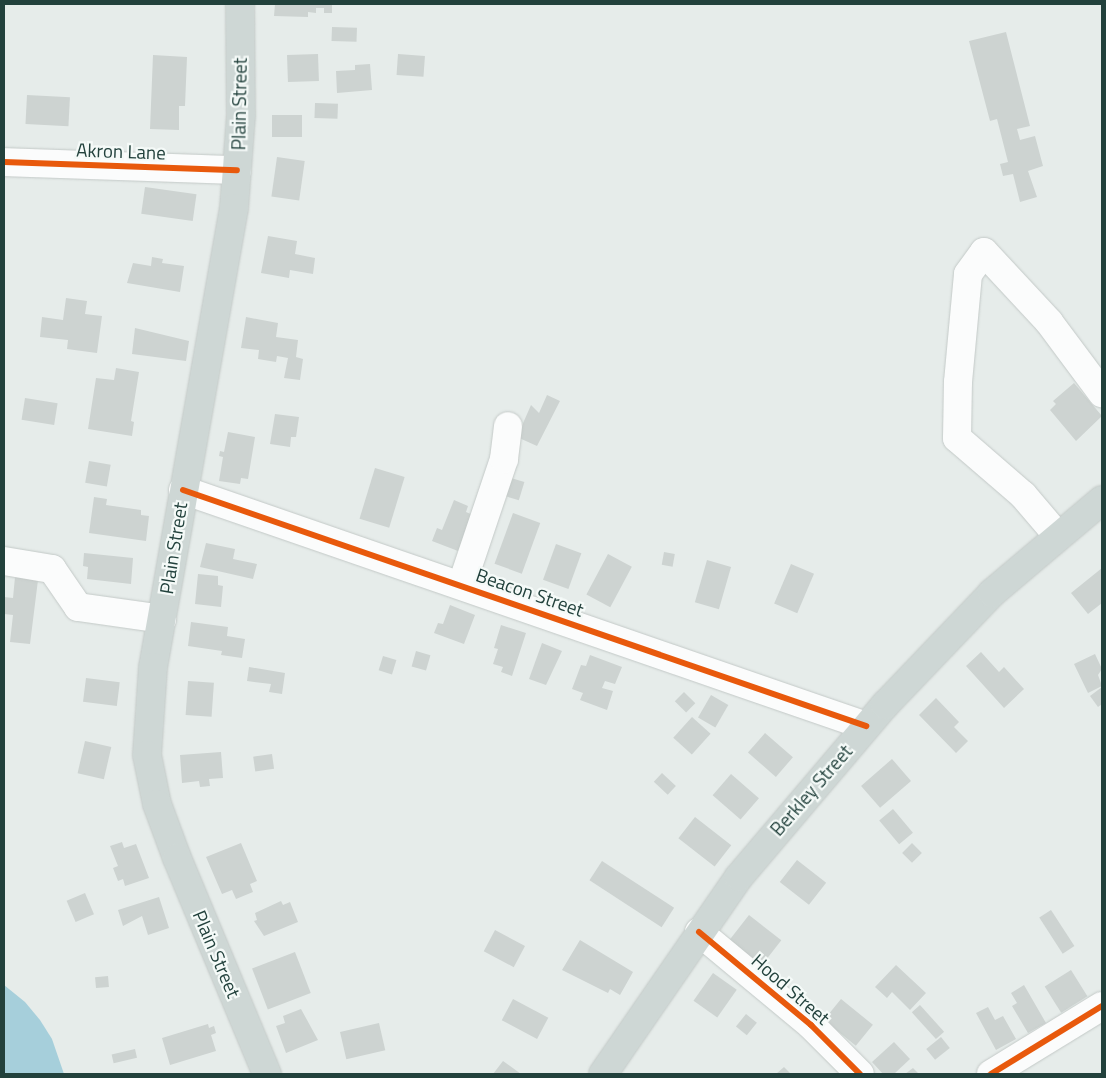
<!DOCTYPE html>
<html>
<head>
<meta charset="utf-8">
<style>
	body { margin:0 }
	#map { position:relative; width:1106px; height:1078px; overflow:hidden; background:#e6ecea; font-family:"Titillium Web",sans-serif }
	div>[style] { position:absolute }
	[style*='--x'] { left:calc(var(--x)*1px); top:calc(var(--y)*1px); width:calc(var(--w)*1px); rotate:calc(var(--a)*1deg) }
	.water>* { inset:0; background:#a6cfdb }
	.building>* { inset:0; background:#cdd3d1; transform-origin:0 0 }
	.roads { filter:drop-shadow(0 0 1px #c3c9c7) drop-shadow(0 0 1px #c3c9c7) }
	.minor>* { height:28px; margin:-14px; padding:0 14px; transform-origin:14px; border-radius:14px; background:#fbfcfc }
	.major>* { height:28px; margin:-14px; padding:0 14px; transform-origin:14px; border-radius:14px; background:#ced7d5 }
	.cycleway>* { height:6px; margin:-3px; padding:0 3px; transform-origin:3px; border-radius:3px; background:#e8590c }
	span { translate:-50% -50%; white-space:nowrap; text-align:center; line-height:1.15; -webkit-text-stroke:4.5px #f5faf8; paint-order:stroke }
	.street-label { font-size:19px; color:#22413c }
	.frame { position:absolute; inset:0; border:5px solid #22413c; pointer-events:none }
</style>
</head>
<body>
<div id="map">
	<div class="water">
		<div style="clip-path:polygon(4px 985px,25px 1002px,40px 1020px,52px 1039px,64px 1074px,4px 1074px)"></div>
	</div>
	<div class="building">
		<div style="clip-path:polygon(275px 4px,332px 4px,332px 13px,324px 13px,324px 8px,316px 8px,316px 13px,308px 12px,308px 17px,274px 16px)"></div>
		<div style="left:332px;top:27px;width:25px;height:14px;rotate:2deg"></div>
		<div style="clip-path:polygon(1006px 32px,1030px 126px,1017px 129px,1020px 140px,1035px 136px,1043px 166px,1028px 171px,1037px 197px,1020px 202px,1013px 174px,1003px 176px,1000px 164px,1008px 162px,997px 119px,990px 121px,969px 41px)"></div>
		<div style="left:318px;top:54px;width:27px;height:31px;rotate:88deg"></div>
		<div style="left:398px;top:54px;width:27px;height:21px;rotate:4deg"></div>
		<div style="clip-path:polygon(153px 55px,187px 57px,185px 106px,179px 106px,179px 130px,150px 129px)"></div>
		<div style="clip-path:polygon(370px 64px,372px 90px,337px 93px,336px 71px,355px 70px,355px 65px)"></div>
		<div style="left:27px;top:95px;width:43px;height:29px;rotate:3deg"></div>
		<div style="left:315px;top:103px;width:23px;height:15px;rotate:2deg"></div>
		<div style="left:272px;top:115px;width:30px;height:22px"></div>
		<div style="left:277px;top:157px;width:28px;height:40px;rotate:8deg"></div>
		<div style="left:145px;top:187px;width:52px;height:27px;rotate:8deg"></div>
		<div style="clip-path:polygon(268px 236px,297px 241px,295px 254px,315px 258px,313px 274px,290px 270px,289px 278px,261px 273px)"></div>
		<div style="clip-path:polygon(152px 257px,163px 259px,162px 263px,184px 266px,180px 292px,127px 283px,133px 263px,151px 266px)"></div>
		<div style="clip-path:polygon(66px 298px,87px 301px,85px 314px,102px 316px,97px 353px,67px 349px,68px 340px,40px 337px,42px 317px,63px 320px)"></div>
		<div style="clip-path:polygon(246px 317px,278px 323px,276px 337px,298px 340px,296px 357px,303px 359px,300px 380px,284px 378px,288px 358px,277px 356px,276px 362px,258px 359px,259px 350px,241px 348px)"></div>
		<div style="clip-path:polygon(135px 328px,189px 341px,186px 361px,132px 354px)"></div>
		<div style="clip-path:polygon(116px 368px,139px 372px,131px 421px,134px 422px,132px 436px,88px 429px,96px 378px,114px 380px)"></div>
		<div style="clip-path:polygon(1074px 383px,1102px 416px,1076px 441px,1050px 410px,1056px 404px,1053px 401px)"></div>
		<div style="clip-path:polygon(547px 395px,560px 401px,537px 446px,517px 437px,531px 405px,539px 413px)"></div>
		<div style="left:25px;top:398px;width:33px;height:22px;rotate:9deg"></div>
		<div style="clip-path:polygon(275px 414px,299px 417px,296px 437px,291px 437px,290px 447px,270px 444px)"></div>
		<div style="clip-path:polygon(228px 432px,255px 437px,248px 479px,241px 478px,240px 484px,219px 481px,223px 457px,219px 456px,220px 451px,224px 452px)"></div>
		<div style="left:89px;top:461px;width:22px;height:22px;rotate:10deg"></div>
		<div style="left:375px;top:468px;width:31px;height:53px;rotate:17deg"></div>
		<div style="left:511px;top:478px;width:14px;height:19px;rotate:17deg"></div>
		<div style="clip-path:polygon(94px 497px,107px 499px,106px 505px,141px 510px,141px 515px,149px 516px,146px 541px,89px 533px)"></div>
		<div style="clip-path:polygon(454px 500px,468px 506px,466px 512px,473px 515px,458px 551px,432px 541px,437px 528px,442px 530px)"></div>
		<div style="left:513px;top:513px;width:29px;height:54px;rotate:20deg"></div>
		<div style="clip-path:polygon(206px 543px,235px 549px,233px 559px,257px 564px,253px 579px,200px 567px)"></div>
		<div style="left:556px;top:544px;width:27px;height:38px;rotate:20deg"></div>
		<div style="left:664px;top:552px;width:11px;height:13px;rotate:10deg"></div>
		<div style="clip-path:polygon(84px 553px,133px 558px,131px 584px,87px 579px,88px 567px,83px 566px)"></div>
		<div style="left:608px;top:554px;width:27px;height:46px;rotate:28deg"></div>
		<div style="left:707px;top:560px;width:25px;height:44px;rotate:16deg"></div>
		<div style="left:791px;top:564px;width:25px;height:43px;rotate:23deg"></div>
		<div style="clip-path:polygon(1102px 568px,1102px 603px,1088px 614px,1071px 593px)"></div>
		<div style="clip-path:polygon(198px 574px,218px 576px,218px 585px,223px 586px,221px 607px,195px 604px)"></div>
		<div style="clip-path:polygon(15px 577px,38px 580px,30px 644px,10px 642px,13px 615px,4px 614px,4px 597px,13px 598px)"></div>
		<div style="clip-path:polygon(450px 605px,475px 615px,464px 644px,434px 633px,438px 623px,443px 624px)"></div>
		<div style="clip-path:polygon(191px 622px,228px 627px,227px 636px,245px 639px,242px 658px,221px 655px,222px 651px,188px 646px)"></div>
		<div style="clip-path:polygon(501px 625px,526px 633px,512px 676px,501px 672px,503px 667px,493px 664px,498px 649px,494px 648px)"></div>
		<div style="clip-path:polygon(542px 643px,562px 651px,546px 685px,529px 679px)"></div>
		<div style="left:416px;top:651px;width:15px;height:16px;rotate:16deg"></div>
		<div style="clip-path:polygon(981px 652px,999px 672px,1004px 667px,1024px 689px,1004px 708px,966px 666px)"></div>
		<div style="clip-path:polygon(1095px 654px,1102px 669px,1098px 675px,1102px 686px,1088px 693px,1074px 664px)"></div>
		<div style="clip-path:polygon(590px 655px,622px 667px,615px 684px,605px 681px,602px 688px,613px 691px,607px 710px,580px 700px,583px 693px,572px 689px,581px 665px,586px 666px)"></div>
		<div style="left:383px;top:656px;width:14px;height:15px;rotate:17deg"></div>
		<div style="clip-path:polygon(249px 667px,285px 673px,282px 694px,269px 692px,271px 684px,247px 681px)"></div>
		<div style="left:86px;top:678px;width:34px;height:24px;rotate:7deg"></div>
		<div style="left:188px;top:681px;width:26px;height:34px;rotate:4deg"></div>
		<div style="clip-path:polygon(1102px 687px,1102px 704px,1098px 707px,1090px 696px)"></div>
		<div style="left:684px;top:692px;width:16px;height:13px;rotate:45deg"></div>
		<div style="left:711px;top:695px;width:20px;height:26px;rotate:30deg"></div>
		<div style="clip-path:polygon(936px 698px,959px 722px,954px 727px,968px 741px,956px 753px,919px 715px)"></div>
		<div style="left:692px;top:717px;width:25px;height:28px;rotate:42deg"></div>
		<div style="left:765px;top:733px;width:37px;height:26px;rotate:41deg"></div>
		<div style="left:85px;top:741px;width:27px;height:33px;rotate:13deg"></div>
		<div style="clip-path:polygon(221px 752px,223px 778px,209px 779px,210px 786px,200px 787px,199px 781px,182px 783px,180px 755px)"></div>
		<div style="left:272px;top:754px;width:15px;height:19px;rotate:82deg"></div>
		<div style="left:892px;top:759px;width:29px;height:41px;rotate:49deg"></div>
		<div style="left:662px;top:773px;width:19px;height:12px;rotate:43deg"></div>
		<div style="left:731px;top:774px;width:37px;height:28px;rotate:41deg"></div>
		<div style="left:893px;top:809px;width:31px;height:18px;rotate:50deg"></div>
		<div style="left:695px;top:817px;width:46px;height:27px;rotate:38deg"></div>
		<div style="clip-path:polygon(122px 842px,124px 848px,136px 844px,149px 878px,125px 886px,123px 879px,118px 881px,113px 868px,118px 866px,110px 846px)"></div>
		<div style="clip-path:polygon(241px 843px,257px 881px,250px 884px,253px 892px,236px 899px,232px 890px,222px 894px,206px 857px)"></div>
		<div style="left:912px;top:843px;width:14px;height:14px;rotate:45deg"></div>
		<div style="left:797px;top:860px;width:37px;height:28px;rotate:38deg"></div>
		<div style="left:602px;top:861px;width:86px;height:23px;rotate:33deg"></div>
		<div style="left:85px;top:893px;width:23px;height:20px;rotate:67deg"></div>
		<div style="clip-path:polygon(159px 897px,169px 928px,148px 935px,142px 916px,123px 926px,118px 910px)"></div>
		<div style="clip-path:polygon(281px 901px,283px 905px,290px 902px,298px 922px,264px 936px,254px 921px,257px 920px,255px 913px)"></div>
		<div style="left:1051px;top:910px;width:43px;height:14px;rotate:57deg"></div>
		<div style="left:749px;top:915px;width:41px;height:33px;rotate:38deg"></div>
		<div style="left:495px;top:930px;width:34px;height:24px;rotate:28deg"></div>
		<div style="clip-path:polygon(580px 940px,633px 972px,620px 995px,610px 989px,608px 993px,562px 970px)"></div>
		<div style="left:295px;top:952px;width:44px;height:46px;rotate:69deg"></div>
		<div style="clip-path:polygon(896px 965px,926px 993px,910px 1010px,892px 992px,887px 998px,875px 987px)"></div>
		<div style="left:1071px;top:970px;width:31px;height:31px;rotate:58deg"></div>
		<div style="left:713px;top:973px;width:29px;height:34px;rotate:35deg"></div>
		<div style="left:108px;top:976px;width:11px;height:13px;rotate:85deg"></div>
		<div style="clip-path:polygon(1024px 985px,1046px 1023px,1028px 1033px,1012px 1006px,1017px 1003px,1011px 993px)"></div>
		<div style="left:513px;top:999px;width:40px;height:24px;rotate:28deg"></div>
		<div style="left:841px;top:999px;width:41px;height:27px;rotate:39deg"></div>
		<div style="left:920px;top:1005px;width:36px;height:11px;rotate:48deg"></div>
		<div style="clip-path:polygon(988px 1007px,995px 1020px,1003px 1016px,1016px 1039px,996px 1050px,976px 1013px)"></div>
		<div style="clip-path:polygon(301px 1009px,318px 1040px,286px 1053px,276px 1026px,285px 1023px,283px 1016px)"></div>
		<div style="left:746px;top:1014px;width:14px;height:16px;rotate:39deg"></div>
		<div style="left:379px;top:1023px;width:28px;height:40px;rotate:77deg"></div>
		<div style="clip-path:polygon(208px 1024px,209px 1028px,214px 1026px,216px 1033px,211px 1035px,216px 1051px,170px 1065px,162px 1038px)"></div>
		<div style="left:941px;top:1037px;width:14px;height:19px;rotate:51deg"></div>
		<div style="clip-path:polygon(894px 1042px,910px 1059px,894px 1074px,883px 1074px,872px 1062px)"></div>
		<div style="left:135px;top:1049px;width:9px;height:24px;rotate:77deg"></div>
		<div style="clip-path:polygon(503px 1061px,521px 1074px,493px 1074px)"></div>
		<div style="clip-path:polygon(784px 1067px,791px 1074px,776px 1074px)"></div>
		<div style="clip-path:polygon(913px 1068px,919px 1074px,905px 1074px)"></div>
	</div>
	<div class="roads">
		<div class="minor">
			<div style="--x:4;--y:162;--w:233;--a:2"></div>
			<div style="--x:183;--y:490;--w:723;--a:19.06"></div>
			<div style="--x:1058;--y:536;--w:54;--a:-130.5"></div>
			<div style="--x:1023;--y:495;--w:87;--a:-139.2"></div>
			<div style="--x:957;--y:438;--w:56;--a:-89"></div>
			<div style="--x:958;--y:382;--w:108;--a:-84.7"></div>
			<div style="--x:968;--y:274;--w:27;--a:-54"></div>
			<div style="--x:984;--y:252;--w:96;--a:47.1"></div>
			<div style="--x:1049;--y:322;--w:89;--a:53.3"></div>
			<div style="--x:4;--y:561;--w:49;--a:9.5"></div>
			<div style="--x:52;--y:569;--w:46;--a:55.6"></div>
			<div style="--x:78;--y:607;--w:85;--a:8.1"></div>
			<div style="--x:462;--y:584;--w:132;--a:-71.4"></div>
			<div style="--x:504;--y:459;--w:33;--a:-83"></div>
			<div style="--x:699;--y:932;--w:146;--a:39.7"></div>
			<div style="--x:811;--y:1025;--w:69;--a:45"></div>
			<div style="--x:991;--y:1074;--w:130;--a:-31.5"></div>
		</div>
		<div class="major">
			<div style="--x:240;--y:4;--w:111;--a:89.5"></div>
			<div style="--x:241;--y:115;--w:93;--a:94.3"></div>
			<div style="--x:234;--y:208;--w:466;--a:100"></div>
			<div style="--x:153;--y:667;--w:88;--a:93.9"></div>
			<div style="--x:147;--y:755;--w:50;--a:78.5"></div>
			<div style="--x:157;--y:804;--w:58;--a:69.7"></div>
			<div style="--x:177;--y:858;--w:234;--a:67.4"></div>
			<div style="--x:603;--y:1074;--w:239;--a:-55.4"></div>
			<div style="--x:739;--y:877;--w:226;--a:-49.7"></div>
			<div style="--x:885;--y:705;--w:155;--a:-46.3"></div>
			<div style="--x:992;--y:593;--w:144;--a:-40.2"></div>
		</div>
	</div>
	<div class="cycleway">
		<div style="--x:4;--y:162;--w:233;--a:2"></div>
		<div style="--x:183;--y:490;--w:723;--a:19.06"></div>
		<div style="--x:699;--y:932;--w:146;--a:39.7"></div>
		<div style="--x:811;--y:1025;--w:69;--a:45"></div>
		<div style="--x:991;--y:1074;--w:130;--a:-31.5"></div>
	</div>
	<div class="street-label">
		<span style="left:239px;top:104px;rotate:-89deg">Plain Street</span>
		<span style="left:121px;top:151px;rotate:2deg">Akron Lane</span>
		<span style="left:173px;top:548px;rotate:-81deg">Plain Street</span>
		<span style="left:530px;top:592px;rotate:19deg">Beacon Street</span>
		<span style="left:811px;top:790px;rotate:-49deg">Berkley Street</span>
		<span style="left:217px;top:954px;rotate:67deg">Plain Street</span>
		<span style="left:791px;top:989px;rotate:41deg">Hood Street</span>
	</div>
	<div class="frame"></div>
</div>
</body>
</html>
